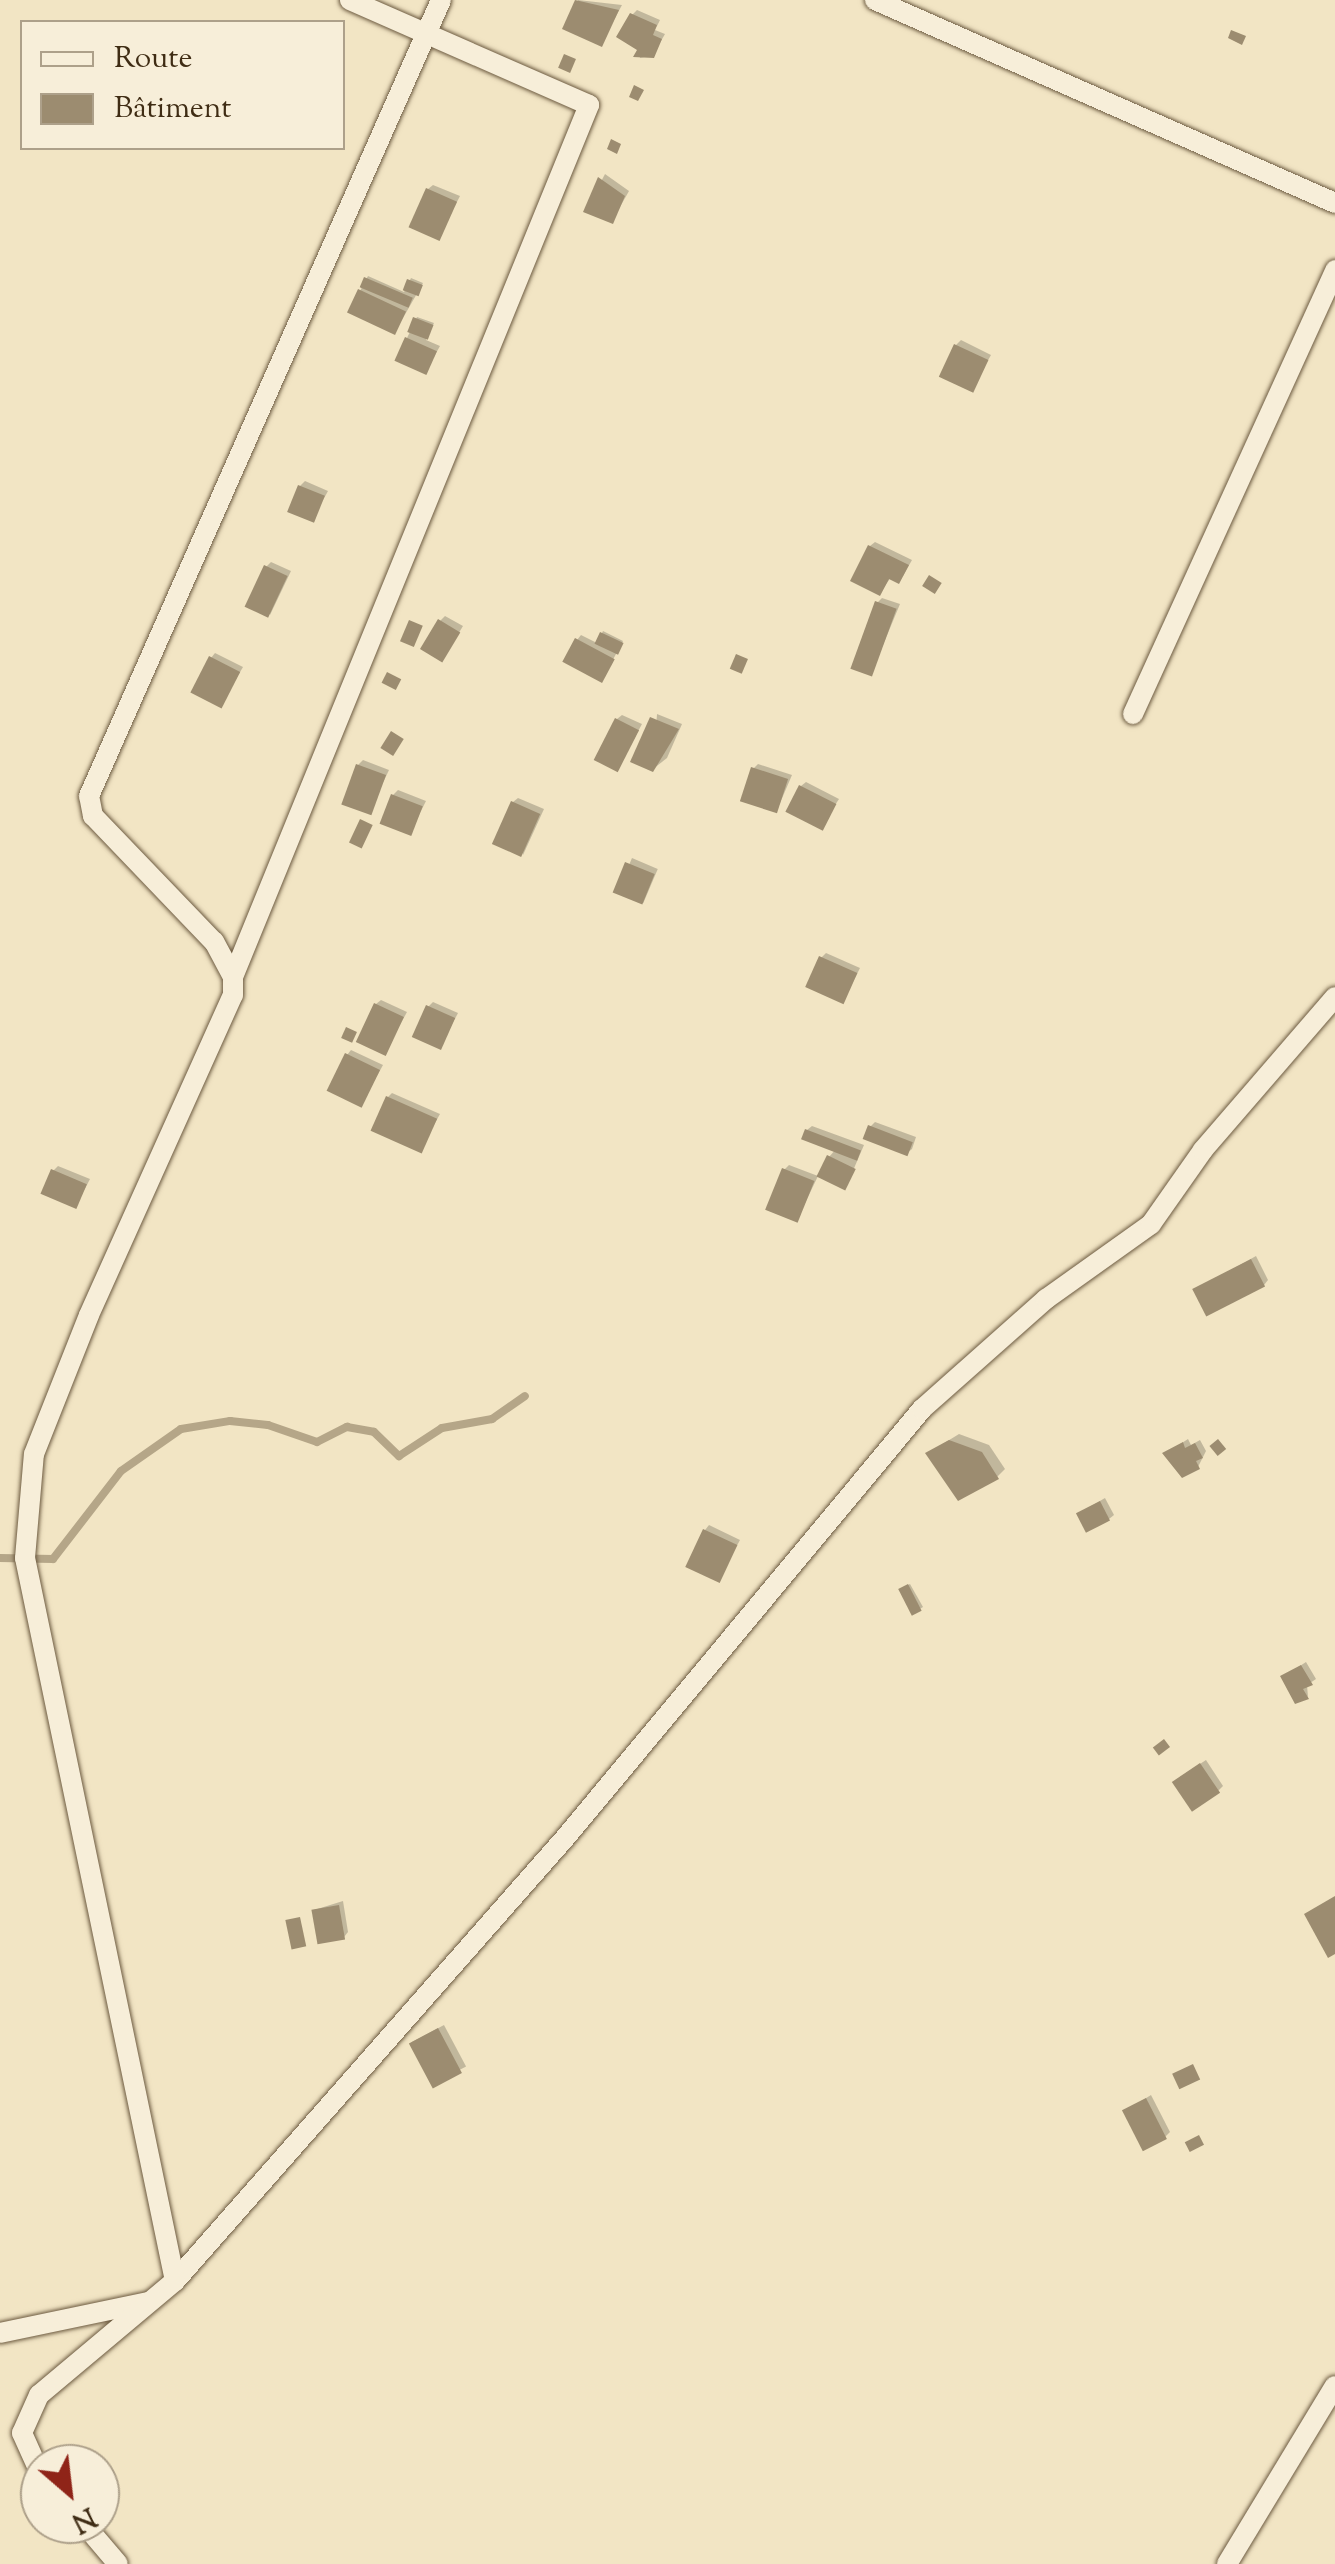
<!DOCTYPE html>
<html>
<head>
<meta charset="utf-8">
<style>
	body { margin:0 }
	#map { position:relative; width:1335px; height:2564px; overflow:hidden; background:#f2e5c4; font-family:"Sorts Mill Goudy",serif }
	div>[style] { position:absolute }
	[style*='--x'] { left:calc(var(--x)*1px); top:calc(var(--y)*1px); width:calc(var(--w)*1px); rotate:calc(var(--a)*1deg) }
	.shadow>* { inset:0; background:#0003; transform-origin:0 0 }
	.stream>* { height:8px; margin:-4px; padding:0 4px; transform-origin:4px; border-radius:4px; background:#b5a688 }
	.building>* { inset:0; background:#9c8c70; transform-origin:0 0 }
	.roads { filter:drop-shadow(0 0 2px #6c5a40) drop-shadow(0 0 2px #6c5a40) }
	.street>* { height:20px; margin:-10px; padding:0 10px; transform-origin:10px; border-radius:10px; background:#f7eed9 }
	span { translate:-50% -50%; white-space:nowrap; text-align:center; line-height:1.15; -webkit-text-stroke:10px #f7eed9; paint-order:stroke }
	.legend { position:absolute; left:20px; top:20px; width:325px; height:130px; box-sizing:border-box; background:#f7eed9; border:2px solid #ada08a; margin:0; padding:12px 18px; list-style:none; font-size:30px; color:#3f2c14 }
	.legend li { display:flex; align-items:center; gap:20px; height:50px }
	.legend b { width:50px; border:2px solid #ada08a }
	.north { position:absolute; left:20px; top:2444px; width:100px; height:100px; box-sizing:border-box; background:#f7eed9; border:2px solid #ada08a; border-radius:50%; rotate:152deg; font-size:28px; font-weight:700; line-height:40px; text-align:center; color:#3f2c14 }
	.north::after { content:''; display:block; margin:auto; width:35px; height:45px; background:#8f2418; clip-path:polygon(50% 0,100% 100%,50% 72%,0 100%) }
</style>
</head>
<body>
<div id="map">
	<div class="shadow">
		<div style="clip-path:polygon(578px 0,622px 5px,601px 44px,565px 28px)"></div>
		<div style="clip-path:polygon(637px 10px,660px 20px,655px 30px,665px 34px,653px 55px,640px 58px,632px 15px)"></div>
		<div style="clip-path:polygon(605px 174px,629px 191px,612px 221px,586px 210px)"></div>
		<div style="clip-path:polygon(433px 185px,460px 196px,439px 237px,428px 189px)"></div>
		<div style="clip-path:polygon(368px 276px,404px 292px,411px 278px,423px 283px,395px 332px,360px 291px)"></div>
		<div style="clip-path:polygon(417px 317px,434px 323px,426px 340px,440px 346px,425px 373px,407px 338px)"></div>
		<div style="clip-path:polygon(961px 340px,991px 355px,972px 389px,956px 345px)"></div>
		<div style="clip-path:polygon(305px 481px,328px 491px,312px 520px,300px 486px)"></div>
		<div style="clip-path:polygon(875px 542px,912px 560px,903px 576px,891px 577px,880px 593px,870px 546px)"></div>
		<div style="clip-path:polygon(271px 562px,291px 571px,270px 615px,266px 567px)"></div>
		<div style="clip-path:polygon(882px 598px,900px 604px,871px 674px,877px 603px)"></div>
		<div style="clip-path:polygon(445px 616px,463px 626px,443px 659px,440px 621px)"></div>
		<div style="clip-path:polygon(603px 631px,623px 641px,602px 680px,577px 640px,581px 635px,597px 643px)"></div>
		<div style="clip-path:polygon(215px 653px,243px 667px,221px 705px,211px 658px)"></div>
		<div style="clip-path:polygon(657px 714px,682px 724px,667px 758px,653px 769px)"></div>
		<div style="clip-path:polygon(622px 715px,642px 724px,618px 769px,617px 719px)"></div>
		<div style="clip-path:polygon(363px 760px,389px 770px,369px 812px,358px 765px)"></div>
		<div style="clip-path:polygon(758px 764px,792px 775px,777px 810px,753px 769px)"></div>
		<div style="clip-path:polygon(806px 782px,839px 799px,821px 827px,801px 786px)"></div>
		<div style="clip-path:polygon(398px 790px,426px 801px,410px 833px,393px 795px)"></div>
		<div style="clip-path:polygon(518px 798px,544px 809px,523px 855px,513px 802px)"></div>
		<div style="left:632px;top:858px;width:28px;height:37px;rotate:23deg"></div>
		<div style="clip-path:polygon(826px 953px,860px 968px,844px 1000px,821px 958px)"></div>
		<div style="clip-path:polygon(381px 1000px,407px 1012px,384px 1054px,376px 1004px)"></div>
		<div style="clip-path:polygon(433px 1002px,458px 1013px,440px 1047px,428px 1007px)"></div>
		<div style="clip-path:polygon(351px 1050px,383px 1065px,361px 1105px,347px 1055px)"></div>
		<div style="clip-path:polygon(392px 1093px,440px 1114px,420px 1150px,388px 1097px)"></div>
		<div style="clip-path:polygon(875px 1122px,916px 1137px,912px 1149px,907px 1153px,870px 1127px)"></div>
		<div style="clip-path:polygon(812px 1126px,864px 1145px,846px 1187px,829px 1157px,836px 1149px,807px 1130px)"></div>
		<div style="clip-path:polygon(789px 1165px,818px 1176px,797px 1220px,784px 1170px)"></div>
		<div style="clip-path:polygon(58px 1166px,90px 1179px,76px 1206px,53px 1171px)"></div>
		<div style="clip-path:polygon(1256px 1256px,1268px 1280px,1264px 1285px,1195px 1290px)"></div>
		<div style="clip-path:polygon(959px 1434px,989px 1445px,1005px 1469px,997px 1477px,928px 1453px)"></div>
		<div style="clip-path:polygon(1188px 1439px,1191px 1445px,1200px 1440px,1206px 1451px,1198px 1467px,1165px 1454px)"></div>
		<div style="clip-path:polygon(1105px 1498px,1114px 1515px,1109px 1519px,1079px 1513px)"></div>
		<div style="clip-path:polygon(709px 1525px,740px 1540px,718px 1580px,705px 1530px)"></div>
		<div style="clip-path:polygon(910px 1584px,923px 1607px,913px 1613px,902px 1588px)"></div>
		<div style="clip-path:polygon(1306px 1662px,1316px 1679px,1307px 1685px,1308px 1697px,1283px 1677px)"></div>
		<div style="clip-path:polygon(1206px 1760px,1223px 1786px,1218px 1791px,1180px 1777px)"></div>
		<div style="clip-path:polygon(343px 1901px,348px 1932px,344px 1937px,314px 1910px)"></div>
		<div style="left:444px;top:2025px;width:47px;height:37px;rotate:62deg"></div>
		<div style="clip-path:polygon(1151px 2095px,1170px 2132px,1165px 2137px,1125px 2111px)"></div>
	</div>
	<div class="stream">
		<div style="--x:0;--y:1558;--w:53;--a:1.1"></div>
		<div style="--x:53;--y:1559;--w:111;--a:-52.3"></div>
		<div style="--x:121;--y:1471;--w:73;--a:-35"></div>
		<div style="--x:181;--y:1429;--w:50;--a:-9.3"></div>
		<div style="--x:230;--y:1421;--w:38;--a:6"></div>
		<div style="--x:268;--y:1425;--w:52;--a:19.1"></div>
		<div style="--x:317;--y:1442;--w:34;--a:-27"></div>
		<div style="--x:347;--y:1427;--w:27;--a:10"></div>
		<div style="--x:374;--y:1432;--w:35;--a:44"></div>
		<div style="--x:399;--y:1456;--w:51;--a:-33.1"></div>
		<div style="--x:442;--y:1428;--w:51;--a:-10.2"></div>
		<div style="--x:492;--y:1419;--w:40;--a:-34.9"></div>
	</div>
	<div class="building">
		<div style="clip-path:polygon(575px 0,619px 10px,602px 47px,562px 29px)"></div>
		<div style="clip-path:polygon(630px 13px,657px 25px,653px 35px,662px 39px,654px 58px,633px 57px,637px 50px,616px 37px)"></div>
		<div style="clip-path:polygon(1231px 30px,1246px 36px,1242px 45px,1228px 38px)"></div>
		<div style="left:564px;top:54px;width:13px;height:15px;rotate:23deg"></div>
		<div style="clip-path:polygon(634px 85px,644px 90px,638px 101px,629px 97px)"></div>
		<div style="clip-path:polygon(611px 139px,621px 144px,617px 154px,607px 149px)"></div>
		<div style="clip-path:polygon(598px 177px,625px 196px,613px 224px,583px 212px)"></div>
		<div style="left:426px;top:188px;width:34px;height:43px;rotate:24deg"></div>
		<div style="left:364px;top:277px;width:53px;height:11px;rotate:23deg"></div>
		<div style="left:407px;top:279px;width:17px;height:12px;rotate:21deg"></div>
		<div style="left:358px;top:289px;width:53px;height:26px;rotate:25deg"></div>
		<div style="left:413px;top:317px;width:22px;height:16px;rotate:21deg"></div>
		<div style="left:405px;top:337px;width:35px;height:26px;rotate:24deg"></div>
		<div style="left:954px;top:344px;width:38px;height:36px;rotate:25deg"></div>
		<div style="left:298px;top:485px;width:29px;height:29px;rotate:22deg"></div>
		<div style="clip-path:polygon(868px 545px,909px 565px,899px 584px,889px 579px,880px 596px,850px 581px)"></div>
		<div style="left:264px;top:565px;width:26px;height:46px;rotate:25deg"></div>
		<div style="left:929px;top:575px;width:15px;height:13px;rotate:32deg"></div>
		<div style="left:875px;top:601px;width:23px;height:72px;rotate:20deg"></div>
		<div style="left:438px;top:619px;width:26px;height:35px;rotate:31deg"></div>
		<div style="left:409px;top:620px;width:15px;height:23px;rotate:23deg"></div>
		<div style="left:600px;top:632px;width:26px;height:13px;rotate:25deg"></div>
		<div style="left:575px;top:638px;width:45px;height:27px;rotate:28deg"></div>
		<div style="left:736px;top:654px;width:13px;height:16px;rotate:23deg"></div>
		<div style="left:209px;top:656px;width:35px;height:41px;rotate:27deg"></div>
		<div style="left:387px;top:672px;width:16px;height:12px;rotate:27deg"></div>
		<div style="clip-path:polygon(650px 717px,679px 729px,653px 772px,630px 762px)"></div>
		<div style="left:615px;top:718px;width:27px;height:47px;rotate:27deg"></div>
		<div style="left:391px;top:731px;width:15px;height:20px;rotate:32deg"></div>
		<div style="left:356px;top:764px;width:32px;height:43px;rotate:20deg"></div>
		<div style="left:751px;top:767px;width:39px;height:36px;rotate:18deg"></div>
		<div style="left:799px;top:785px;width:42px;height:30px;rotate:27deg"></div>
		<div style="left:391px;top:794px;width:34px;height:32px;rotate:21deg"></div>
		<div style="left:511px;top:801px;width:32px;height:47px;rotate:24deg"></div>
		<div style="left:360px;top:819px;width:14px;height:26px;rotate:25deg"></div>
		<div style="left:625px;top:862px;width:32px;height:33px;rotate:22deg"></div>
		<div style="left:819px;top:956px;width:42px;height:34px;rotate:24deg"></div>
		<div style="left:374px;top:1003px;width:33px;height:43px;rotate:25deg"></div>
		<div style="left:426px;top:1005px;width:32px;height:35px;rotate:24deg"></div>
		<div style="left:346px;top:1027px;width:12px;height:12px;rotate:24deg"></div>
		<div style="left:345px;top:1053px;width:39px;height:42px;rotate:26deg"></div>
		<div style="left:386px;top:1096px;width:56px;height:38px;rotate:24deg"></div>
		<div style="left:868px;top:1125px;width:48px;height:15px;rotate:21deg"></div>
		<div style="left:805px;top:1129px;width:60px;height:11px;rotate:21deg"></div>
		<div style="left:827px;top:1155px;width:32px;height:24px;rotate:26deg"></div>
		<div style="left:782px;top:1168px;width:35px;height:45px;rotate:22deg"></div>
		<div style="left:51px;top:1169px;width:39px;height:27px;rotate:23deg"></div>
		<div style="left:1251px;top:1259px;width:31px;height:66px;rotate:63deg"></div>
		<div style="left:1218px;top:1439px;width:13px;height:11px;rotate:51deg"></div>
		<div style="clip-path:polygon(949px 1440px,982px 1452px,999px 1479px,958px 1501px,925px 1453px)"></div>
		<div style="clip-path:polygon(1183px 1442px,1185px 1448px,1195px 1443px,1203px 1458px,1196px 1461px,1200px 1469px,1182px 1478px,1162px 1453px)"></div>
		<div style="left:1100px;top:1501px;width:22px;height:27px;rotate:63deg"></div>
		<div style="left:703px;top:1529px;width:38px;height:42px;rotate:25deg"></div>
		<div style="left:908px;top:1584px;width:30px;height:11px;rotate:63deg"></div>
		<div style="clip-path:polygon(1301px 1665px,1313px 1685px,1303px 1689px,1309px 1699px,1295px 1704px,1280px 1676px)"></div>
		<div style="left:1164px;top:1739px;width:10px;height:14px;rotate:53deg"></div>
		<div style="left:1200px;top:1763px;width:36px;height:34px;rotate:56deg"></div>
		<div style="clip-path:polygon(1335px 1896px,1335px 1954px,1328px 1958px,1304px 1914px)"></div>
		<div style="left:339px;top:1905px;width:35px;height:28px;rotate:80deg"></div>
		<div style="left:300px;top:1917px;width:30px;height:15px;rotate:78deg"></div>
		<div style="left:438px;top:2028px;width:51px;height:33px;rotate:62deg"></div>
		<div style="left:1193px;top:2064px;width:17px;height:23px;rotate:65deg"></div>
		<div style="left:1146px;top:2098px;width:46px;height:27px;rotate:63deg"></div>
		<div style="left:1199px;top:2135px;width:11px;height:16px;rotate:63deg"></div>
	</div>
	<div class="roads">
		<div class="street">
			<div style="--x:875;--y:0;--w:503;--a:23.81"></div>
			<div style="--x:1133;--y:714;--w:488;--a:-65.5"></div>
			<div style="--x:233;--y:977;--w:942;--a:-67.79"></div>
			<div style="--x:589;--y:105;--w:261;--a:-156.3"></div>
			<div style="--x:175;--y:2281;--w:590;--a:-48.64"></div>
			<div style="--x:565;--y:1838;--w:558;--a:-50.23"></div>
			<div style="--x:922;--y:1409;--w:166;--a:-41.6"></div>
			<div style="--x:1046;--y:1299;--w:129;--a:-35.5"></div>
			<div style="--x:1151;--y:1224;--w:90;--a:-54.9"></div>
			<div style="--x:1203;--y:1150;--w:202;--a:-49.2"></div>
			<div style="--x:0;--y:2333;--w:151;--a:-11.8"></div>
			<div style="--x:40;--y:2473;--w:44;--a:-114.2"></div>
			<div style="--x:22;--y:2433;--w:42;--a:-65.9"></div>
			<div style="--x:39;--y:2395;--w:177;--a:-40"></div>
			<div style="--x:175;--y:2281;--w:738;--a:-101.72"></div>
			<div style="--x:25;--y:1558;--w:104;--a:-85.1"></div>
			<div style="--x:34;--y:1454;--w:149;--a:-68.4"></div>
			<div style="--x:89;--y:1315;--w:351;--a:-65.8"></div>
			<div style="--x:233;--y:995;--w:18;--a:-90"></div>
			<div style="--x:233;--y:977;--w:40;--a:-118"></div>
			<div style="--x:214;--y:942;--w:175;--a:-133.8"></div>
			<div style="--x:93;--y:816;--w:20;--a:-101"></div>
			<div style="--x:89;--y:796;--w:870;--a:-66.14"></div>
			<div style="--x:84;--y:2524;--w:52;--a:49.6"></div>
			<div style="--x:1227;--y:2564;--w:208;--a:-58.8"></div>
		</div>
	</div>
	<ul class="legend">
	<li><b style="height:12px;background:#f7eed9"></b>Route</li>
	<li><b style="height:28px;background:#9c8c70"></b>Bâtiment</li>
	</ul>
	<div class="north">N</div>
</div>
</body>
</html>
